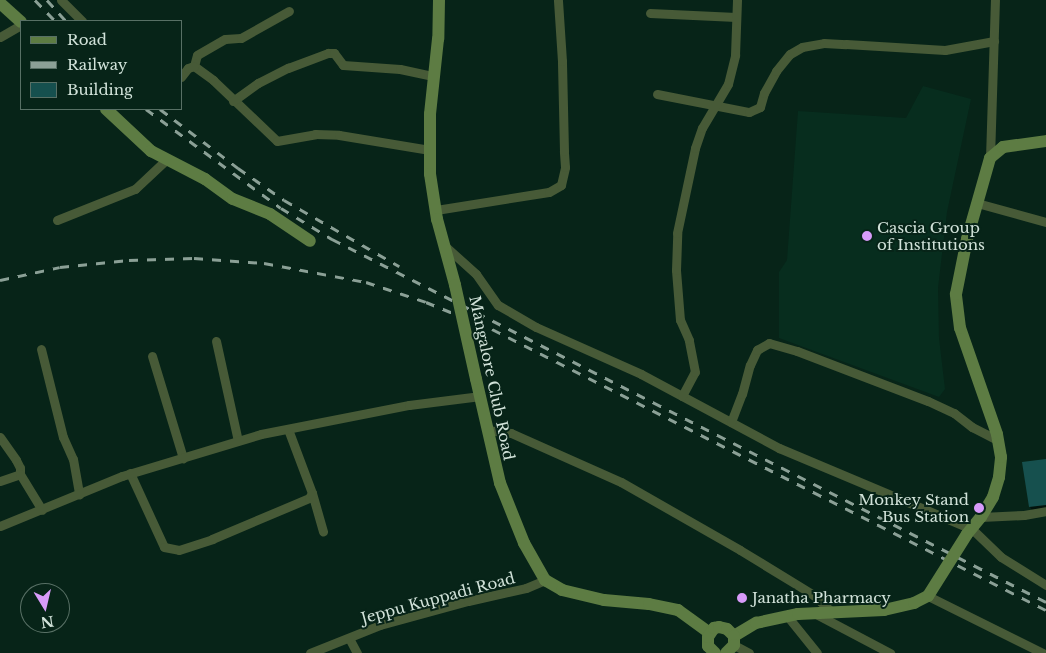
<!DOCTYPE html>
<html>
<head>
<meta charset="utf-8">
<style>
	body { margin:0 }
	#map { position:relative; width:1046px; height:653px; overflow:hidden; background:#072418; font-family:"Libre Baskerville",serif }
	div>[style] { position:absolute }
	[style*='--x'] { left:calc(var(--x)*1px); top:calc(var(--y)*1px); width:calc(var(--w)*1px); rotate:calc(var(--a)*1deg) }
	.built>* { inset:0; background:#072d1e }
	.shadow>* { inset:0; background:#0007 }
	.building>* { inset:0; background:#16504e }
	.street>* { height:9px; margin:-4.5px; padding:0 4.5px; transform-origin:4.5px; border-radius:4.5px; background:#475a37 }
	.secondary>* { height:12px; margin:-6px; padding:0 6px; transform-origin:6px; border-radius:6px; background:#5d7c43 }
	.rail>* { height:3px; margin-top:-1.5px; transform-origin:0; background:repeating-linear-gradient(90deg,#8ba096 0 9px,transparent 0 18px) }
	.secondary-bridge>* { height:12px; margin:-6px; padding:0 6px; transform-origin:6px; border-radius:6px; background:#5d7c43 }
	.dots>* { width:14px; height:14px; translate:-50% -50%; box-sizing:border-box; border:2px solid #072418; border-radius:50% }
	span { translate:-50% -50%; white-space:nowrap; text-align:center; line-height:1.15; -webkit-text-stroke:4px #072418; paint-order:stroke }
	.poi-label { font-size:15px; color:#d1e2d9 }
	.left { translate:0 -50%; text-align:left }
	.right { translate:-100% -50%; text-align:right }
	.street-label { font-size:15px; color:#d1e2d9 }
	.legend { position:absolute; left:20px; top:20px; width:162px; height:90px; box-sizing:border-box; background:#072418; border:1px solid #587065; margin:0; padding:6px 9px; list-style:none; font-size:15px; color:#d1e2d9 }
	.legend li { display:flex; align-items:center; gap:10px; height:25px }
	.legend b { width:25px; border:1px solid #587065 }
	.north { position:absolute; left:20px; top:583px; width:50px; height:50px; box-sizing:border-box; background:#072418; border:1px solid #587065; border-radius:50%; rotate:171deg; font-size:14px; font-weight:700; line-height:20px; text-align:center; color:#d1e2d9 }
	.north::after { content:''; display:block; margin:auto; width:18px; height:22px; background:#d79bf9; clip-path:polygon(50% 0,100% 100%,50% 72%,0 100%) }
</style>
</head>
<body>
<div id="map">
	<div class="built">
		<div style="clip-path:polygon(923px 86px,971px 99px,947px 212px,938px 288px,939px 338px,945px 389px,939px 397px,779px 338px,779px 272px,787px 260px,798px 111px,906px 118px)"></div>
	</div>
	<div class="shadow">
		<div style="clip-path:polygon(1046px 460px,1046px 514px,1035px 516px,1030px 507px)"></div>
	</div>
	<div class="building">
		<div style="clip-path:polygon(1046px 459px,1046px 505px,1029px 507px,1022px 462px)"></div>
	</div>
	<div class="street">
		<div style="--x:61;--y:0;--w:30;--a:45"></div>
		<div style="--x:650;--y:13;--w:86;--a:2.7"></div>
		<div style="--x:0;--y:37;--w:24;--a:-30"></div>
		<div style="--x:194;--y:66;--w:24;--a:36"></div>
		<div style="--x:213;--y:80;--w:88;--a:43.6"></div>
		<div style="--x:277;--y:141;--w:39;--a:-10"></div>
		<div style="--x:315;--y:134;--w:24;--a:2"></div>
		<div style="--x:339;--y:135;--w:92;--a:9.4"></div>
		<div style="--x:194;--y:66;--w:11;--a:-75"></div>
		<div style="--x:197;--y:55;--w:32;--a:-30"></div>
		<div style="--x:225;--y:39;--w:16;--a:-4"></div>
		<div style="--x:241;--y:38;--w:55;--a:-29.4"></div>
		<div style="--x:181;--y:77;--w:11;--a:-52"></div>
		<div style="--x:188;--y:68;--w:6;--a:-18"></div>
		<div style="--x:657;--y:94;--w:94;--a:11.1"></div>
		<div style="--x:749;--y:112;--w:12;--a:-24"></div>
		<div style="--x:760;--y:107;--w:15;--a:-74"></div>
		<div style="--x:764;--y:93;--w:25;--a:-61"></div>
		<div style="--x:776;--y:71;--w:22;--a:-51"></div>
		<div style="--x:790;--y:54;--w:14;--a:-30"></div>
		<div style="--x:802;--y:47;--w:22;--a:-10"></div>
		<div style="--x:824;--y:43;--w:22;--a:3"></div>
		<div style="--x:846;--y:44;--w:99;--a:3.5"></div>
		<div style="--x:945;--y:50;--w:50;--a:-10.4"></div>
		<div style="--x:233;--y:101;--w:31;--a:-36"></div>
		<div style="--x:258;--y:83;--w:34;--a:-27"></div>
		<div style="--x:288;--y:68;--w:43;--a:-20.6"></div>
		<div style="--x:328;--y:53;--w:6;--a:0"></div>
		<div style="--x:334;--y:53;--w:15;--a:53"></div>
		<div style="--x:343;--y:65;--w:57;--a:4"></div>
		<div style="--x:400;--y:69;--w:35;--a:12"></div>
		<div style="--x:990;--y:158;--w:158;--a:-88.2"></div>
		<div style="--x:977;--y:203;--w:72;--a:15.4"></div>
		<div style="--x:436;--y:210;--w:114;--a:-9.1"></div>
		<div style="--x:549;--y:192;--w:14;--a:-30"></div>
		<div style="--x:561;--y:185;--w:18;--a:-77"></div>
		<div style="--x:565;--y:167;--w:16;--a:-94"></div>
		<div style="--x:564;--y:151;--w:90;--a:-91.3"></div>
		<div style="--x:562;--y:61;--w:61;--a:-93.8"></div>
		<div style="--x:57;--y:220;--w:84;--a:-21.7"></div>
		<div style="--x:135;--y:189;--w:44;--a:-43.2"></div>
		<div style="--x:445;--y:246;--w:42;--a:42.1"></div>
		<div style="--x:476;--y:274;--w:38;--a:55"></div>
		<div style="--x:498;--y:305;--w:44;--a:30.1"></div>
		<div style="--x:536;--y:327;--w:115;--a:24.1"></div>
		<div style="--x:641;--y:374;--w:157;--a:28.2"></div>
		<div style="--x:779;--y:448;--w:209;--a:22.8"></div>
		<div style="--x:972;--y:529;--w:40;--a:44"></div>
		<div style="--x:1001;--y:557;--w:53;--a:31.9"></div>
		<div style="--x:216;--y:341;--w:102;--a:77.6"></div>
		<div style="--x:41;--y:349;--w:91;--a:76"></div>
		<div style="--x:63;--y:437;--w:24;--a:66"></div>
		<div style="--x:73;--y:459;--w:36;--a:80"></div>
		<div style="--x:152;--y:356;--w:107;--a:73.1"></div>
		<div style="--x:682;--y:396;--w:27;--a:-62"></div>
		<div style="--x:695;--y:372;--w:33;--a:-101"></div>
		<div style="--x:689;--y:340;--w:22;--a:-114"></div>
		<div style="--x:680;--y:320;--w:50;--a:-94.6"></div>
		<div style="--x:676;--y:270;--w:37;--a:-88"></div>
		<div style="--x:677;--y:233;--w:87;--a:-78"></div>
		<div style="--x:695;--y:148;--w:21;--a:-71"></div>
		<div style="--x:702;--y:128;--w:51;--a:-59.4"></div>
		<div style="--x:728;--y:84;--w:30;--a:-76"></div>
		<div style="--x:735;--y:55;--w:55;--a:-87.9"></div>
		<div style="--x:731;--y:422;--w:30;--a:-69"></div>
		<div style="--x:742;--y:394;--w:30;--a:-75"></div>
		<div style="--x:750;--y:365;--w:17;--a:-65"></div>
		<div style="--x:757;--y:350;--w:14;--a:-30"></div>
		<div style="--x:769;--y:343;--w:29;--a:16"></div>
		<div style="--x:797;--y:351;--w:140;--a:20.9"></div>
		<div style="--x:928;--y:401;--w:29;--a:25"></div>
		<div style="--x:954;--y:413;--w:23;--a:38"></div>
		<div style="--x:972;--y:427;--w:30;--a:27"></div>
		<div style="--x:487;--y:430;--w:24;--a:7"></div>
		<div style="--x:511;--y:433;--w:120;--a:24"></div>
		<div style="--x:621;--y:482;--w:137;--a:29.7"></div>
		<div style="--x:740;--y:550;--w:84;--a:31.4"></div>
		<div style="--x:812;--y:594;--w:27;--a:42"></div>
		<div style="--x:0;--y:437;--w:28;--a:55"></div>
		<div style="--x:16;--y:460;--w:9;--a:63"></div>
		<div style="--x:20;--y:468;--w:6;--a:90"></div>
		<div style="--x:130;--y:473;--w:81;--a:65.3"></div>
		<div style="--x:164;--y:547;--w:15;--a:11"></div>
		<div style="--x:179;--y:550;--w:35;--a:-18"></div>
		<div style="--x:212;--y:539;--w:105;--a:-22.9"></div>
		<div style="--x:309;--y:498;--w:6;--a:-59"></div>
		<div style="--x:312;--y:493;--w:68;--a:-110.6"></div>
		<div style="--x:0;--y:481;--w:21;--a:-19"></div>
		<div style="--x:20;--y:474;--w:42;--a:58.6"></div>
		<div style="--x:312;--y:493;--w:40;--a:74"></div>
		<div style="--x:981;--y:517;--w:43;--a:-2.7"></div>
		<div style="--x:1024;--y:515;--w:22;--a:-10"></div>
		<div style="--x:0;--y:526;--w:132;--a:-22.3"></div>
		<div style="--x:122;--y:476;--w:145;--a:-16.8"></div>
		<div style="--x:261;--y:434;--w:151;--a:-11.1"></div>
		<div style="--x:409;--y:405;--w:72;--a:-7.2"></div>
		<div style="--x:928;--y:596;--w:128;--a:26.4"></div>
		<div style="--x:816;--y:614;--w:84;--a:27.8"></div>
		<div style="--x:788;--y:617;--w:46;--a:51.1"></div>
		<div style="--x:349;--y:638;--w:17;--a:62"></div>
		<div style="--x:734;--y:645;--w:17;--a:28"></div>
		<div style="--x:310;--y:653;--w:75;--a:-21.8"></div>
		<div style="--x:380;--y:625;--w:91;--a:-15.3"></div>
		<div style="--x:468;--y:601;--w:59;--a:-12.6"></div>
		<div style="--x:526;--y:588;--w:21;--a:-23"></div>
	</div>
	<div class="secondary">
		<div style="--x:439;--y:0;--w:39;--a:91"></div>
		<div style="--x:438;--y:39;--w:75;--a:96.1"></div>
		<div style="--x:430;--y:114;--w:60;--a:90"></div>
		<div style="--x:430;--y:174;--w:46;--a:81.2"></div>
		<div style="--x:437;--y:219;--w:68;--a:74.7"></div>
		<div style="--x:0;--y:3;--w:28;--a:42"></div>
		<div style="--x:106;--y:109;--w:62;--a:43"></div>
		<div style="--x:151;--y:151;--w:61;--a:27.4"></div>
		<div style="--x:205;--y:179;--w:34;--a:36"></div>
		<div style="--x:233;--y:199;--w:40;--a:22"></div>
		<div style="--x:270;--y:214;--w:48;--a:34"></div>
		<div style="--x:476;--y:379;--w:107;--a:77"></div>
		<div style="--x:500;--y:483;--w:65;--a:68.2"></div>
		<div style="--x:524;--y:543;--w:43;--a:60.4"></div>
		<div style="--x:545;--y:580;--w:20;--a:30"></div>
		<div style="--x:562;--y:590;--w:43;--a:13.4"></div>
		<div style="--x:604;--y:600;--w:45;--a:5.1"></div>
		<div style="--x:649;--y:604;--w:30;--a:12"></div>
		<div style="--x:678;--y:610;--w:39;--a:36"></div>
		<div style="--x:967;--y:534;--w:22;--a:-51"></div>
		<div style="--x:981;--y:517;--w:23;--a:-59"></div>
		<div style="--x:993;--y:497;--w:21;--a:-73"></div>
		<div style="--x:999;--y:477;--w:20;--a:-84"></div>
		<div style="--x:1001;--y:457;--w:23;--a:-100"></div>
		<div style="--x:997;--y:434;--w:112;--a:-109.2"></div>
		<div style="--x:960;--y:328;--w:34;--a:-97"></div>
		<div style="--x:956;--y:294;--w:56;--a:-78.7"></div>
		<div style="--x:967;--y:239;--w:84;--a:-74.1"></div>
		<div style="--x:990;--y:158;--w:17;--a:-40"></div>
		<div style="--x:1003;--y:147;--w:43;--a:-7.9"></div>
		<div style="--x:734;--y:636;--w:26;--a:-31"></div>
		<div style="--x:756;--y:623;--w:43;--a:-12.1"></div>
		<div style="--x:798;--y:614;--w:86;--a:-2.7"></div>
		<div style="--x:884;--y:610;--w:31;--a:-13"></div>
		<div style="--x:914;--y:603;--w:16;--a:-27"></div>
		<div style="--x:715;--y:653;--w:10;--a:-135"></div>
		<div style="--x:708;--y:646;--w:9;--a:-90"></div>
		<div style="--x:708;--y:637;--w:11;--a:-56"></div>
		<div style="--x:714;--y:628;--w:5;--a:-11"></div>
		<div style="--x:719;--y:627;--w:8;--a:14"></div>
		<div style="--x:727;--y:629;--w:10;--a:45"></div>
		<div style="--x:734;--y:636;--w:9;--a:90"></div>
		<div style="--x:734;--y:645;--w:11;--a:135"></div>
	</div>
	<div class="rail">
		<div style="--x:35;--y:0;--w:29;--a:46"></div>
		<div style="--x:47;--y:0;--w:28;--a:48"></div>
		<div style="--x:146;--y:109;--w:167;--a:36.3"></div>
		<div style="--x:281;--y:208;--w:60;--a:31.3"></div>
		<div style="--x:332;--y:239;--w:801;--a:26.95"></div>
		<div style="--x:160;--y:109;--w:98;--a:37.1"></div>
		<div style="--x:238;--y:168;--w:56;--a:34.8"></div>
		<div style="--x:284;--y:200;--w:133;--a:29.9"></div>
		<div style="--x:0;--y:280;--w:61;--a:-12.2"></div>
		<div style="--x:60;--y:267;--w:69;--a:-5.8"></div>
		<div style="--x:129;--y:260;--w:65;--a:-1.8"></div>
		<div style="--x:194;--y:258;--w:70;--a:4.1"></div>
		<div style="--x:264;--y:263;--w:104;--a:10.6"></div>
		<div style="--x:366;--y:282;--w:63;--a:18.4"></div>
		<div style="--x:426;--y:302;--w:71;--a:22.2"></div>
		<div style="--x:492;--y:329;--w:621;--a:26.9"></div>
	</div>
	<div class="secondary-bridge">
		<div style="--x:455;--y:285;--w:96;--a:77.4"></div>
		<div style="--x:928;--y:596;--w:73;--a:-57.8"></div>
	</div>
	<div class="dots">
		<div style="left:867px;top:236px;background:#d79bf9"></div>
		<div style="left:979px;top:508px;background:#d79bf9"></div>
		<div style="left:742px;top:598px;background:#d79bf9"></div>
	</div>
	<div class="poi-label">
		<span class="left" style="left:877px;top:236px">Cascia Group<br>of Institutions</span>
		<span class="right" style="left:969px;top:508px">Monkey Stand<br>Bus Station</span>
		<span class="left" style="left:752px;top:598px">Janatha Pharmacy</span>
	</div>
	<div class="street-label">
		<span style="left:492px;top:378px;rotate:78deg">Mangalore Club Road</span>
		<span style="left:438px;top:598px;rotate:-15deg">Jeppu Kuppadi Road</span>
	</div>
	<ul class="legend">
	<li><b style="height:6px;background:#5d7c43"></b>Road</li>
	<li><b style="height:6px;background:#8ba096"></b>Railway</li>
	<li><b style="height:14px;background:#16504e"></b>Building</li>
	</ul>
	<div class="north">N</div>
</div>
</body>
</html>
